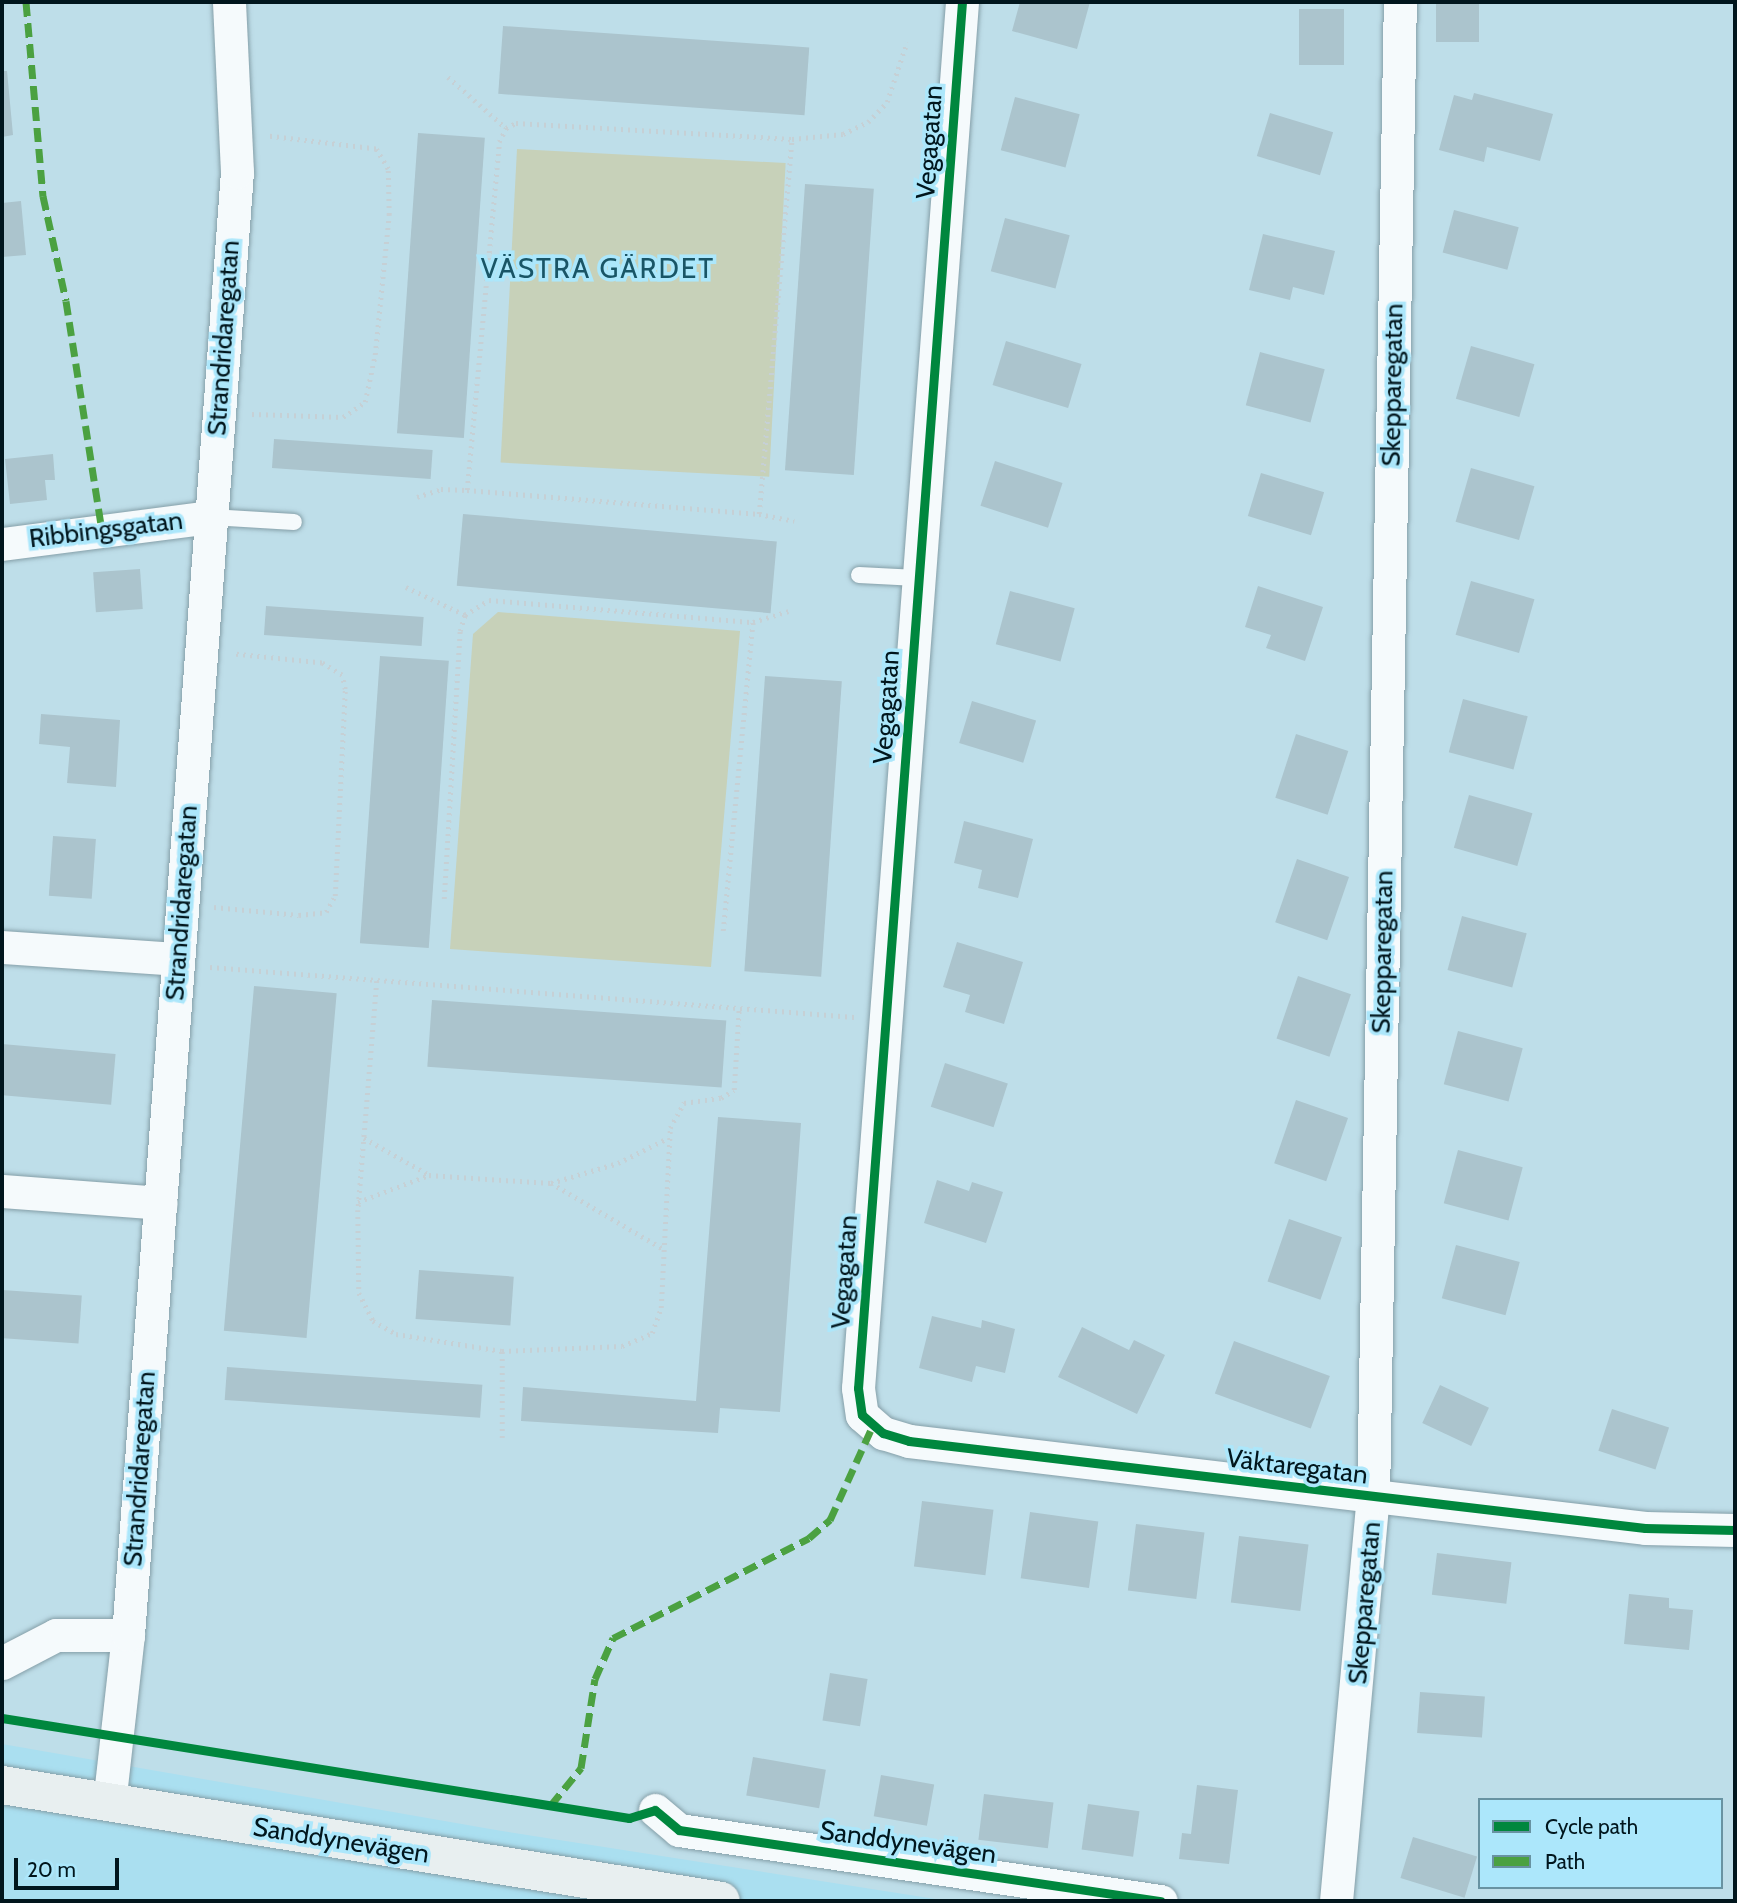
<!DOCTYPE html>
<html>
<head>
<meta charset="utf-8">
<style>
	body { margin:0 }
	#map { position:relative; width:1737px; height:1903px; overflow:hidden; background:#bedee9; font-family:Cabin,sans-serif }
	div>[style] { position:absolute }
	[style*='--x'] { left:calc(var(--x)*1px); top:calc(var(--y)*1px); width:calc(var(--w)*1px); rotate:calc(var(--a)*1deg) }
	.built>* { inset:0; background:#aadff0 }
	.green>* { inset:0; background:#c7d1b9; transform-origin:0 0 }
	.building>* { inset:0; background:#abc4cd; transform-origin:0 0 }
	.path>* { height:4.5px; margin-top:-2.25px; transform-origin:0; background:repeating-linear-gradient(90deg,#c6d0d5 0 2px,transparent 0 7px) }
	.roads { filter:drop-shadow(0 0 2px #859fa8) drop-shadow(0 0 2px #859fa8) }
	.lane>* { height:16px; margin:-8px; padding:0 8px; transform-origin:8px; border-radius:8px; background:#f5fafc }
	.street>* { height:33px; margin:-16.5px; padding:0 16.5px; transform-origin:16.5px; border-radius:16.5px; background:#f5fafc }
	.secondary>* { height:38px; margin:-19px; padding:0 19px; transform-origin:19px; border-radius:19px; background:#e8eff0 }
	.quiet>* { height:7px; margin-top:-3.5px; transform-origin:0; background:repeating-linear-gradient(90deg,#4ba141 0 14px,transparent 0 21px) }
	.cycleway>* { height:9px; margin:-4.5px; padding:0 4.5px; transform-origin:4.5px; border-radius:4.5px; background:#00873e }
	span { translate:-50% -50%; white-space:nowrap; text-align:center; line-height:1.15; -webkit-text-stroke:7px #ace7fb; paint-order:stroke }
	.street-label { font-size:26px; color:#01161d }
	.neighbourhood-label { font-size:28px; color:#195566; letter-spacing:2px }
	.frame { position:absolute; inset:0; border:4px solid #01161d; pointer-events:none }
	.legend { position:absolute; left:1478px; top:1798px; width:245px; height:91px; box-sizing:border-box; background:#ace7fb; border:2px solid #6893a2; margin:0; padding:9px 12px; list-style:none; font-size:21px; color:#01161d }
	.legend li { display:flex; align-items:center; gap:14px; height:35px }
	.legend b { width:35px; border:2px solid #6893a2 }
	.scale { position:absolute; left:14px; top:1858px; width:105px; height:32px; box-sizing:border-box; border:4px solid #01161d; border-top:0; padding-left:9px; font-size:21px; line-height:24px; white-space:nowrap; color:#01161d; -webkit-text-stroke:5px #ace7fb; paint-order:stroke }
</style>
</head>
<body>
<div id="map">
	<div class="built">
		<div style="clip-path:polygon(2px 1744px,496px 1830px,948px 1901px,2px 1901px)"></div>
	</div>
	<div class="green">
		<div style="left:517px;top:149px;width:269px;height:314px;rotate:3deg"></div>
		<div style="clip-path:polygon(498px 612px,740px 631px,711px 967px,450px 949px,473px 634px)"></div>
	</div>
	<div class="building">
		<div style="clip-path:polygon(1020px 2px,1090px 2px,1077px 49px,1012px 31px)"></div>
		<div style="left:1436px;top:2px;width:43px;height:40px"></div>
		<div style="left:1299px;top:9px;width:45px;height:56px"></div>
		<div style="left:503px;top:26px;width:307px;height:68px;rotate:4deg"></div>
		<div style="clip-path:polygon(2px 71px,7px 71px,13px 135px,2px 137px)"></div>
		<div style="clip-path:polygon(1474px 93px,1553px 114px,1540px 161px,1487px 147px,1484px 162px,1439px 150px,1454px 95px,1472px 100px)"></div>
		<div style="left:1015px;top:97px;width:67px;height:55px;rotate:15deg"></div>
		<div style="left:1270px;top:113px;width:66px;height:45px;rotate:17deg"></div>
		<div style="left:418px;top:133px;width:67px;height:301px;rotate:4deg"></div>
		<div style="left:805px;top:184px;width:69px;height:287px;rotate:4deg"></div>
		<div style="clip-path:polygon(21px 201px,26px 255px,2px 257px,2px 203px)"></div>
		<div style="left:1454px;top:210px;width:67px;height:44px;rotate:15deg"></div>
		<div style="left:1005px;top:218px;width:67px;height:55px;rotate:15deg"></div>
		<div style="clip-path:polygon(1263px 234px,1335px 251px,1324px 295px,1293px 287px,1290px 300px,1249px 290px)"></div>
		<div style="left:1006px;top:341px;width:79px;height:46px;rotate:17deg"></div>
		<div style="left:1471px;top:346px;width:66px;height:55px;rotate:16deg"></div>
		<div style="left:1260px;top:352px;width:67px;height:55px;rotate:15deg"></div>
		<div style="left:274px;top:439px;width:159px;height:29px;rotate:4deg"></div>
		<div style="clip-path:polygon(53px 454px,55px 480px,45px 480px,47px 500px,10px 504px,5px 459px)"></div>
		<div style="left:995px;top:461px;width:71px;height:47px;rotate:18deg"></div>
		<div style="left:1471px;top:468px;width:66px;height:56px;rotate:16deg"></div>
		<div style="left:1261px;top:473px;width:66px;height:45px;rotate:17deg"></div>
		<div style="left:463px;top:514px;width:315px;height:72px;rotate:5deg"></div>
		<div style="left:140px;top:569px;width:40px;height:47px;rotate:86deg"></div>
		<div style="left:1471px;top:581px;width:66px;height:56px;rotate:16deg"></div>
		<div style="clip-path:polygon(1258px 586px,1323px 607px,1305px 661px,1266px 648px,1271px 635px,1245px 627px)"></div>
		<div style="left:1010px;top:591px;width:67px;height:55px;rotate:15deg"></div>
		<div style="left:266px;top:606px;width:158px;height:29px;rotate:4deg"></div>
		<div style="left:380px;top:656px;width:69px;height:288px;rotate:4deg"></div>
		<div style="left:765px;top:676px;width:77px;height:296px;rotate:4deg"></div>
		<div style="left:1463px;top:699px;width:67px;height:55px;rotate:15deg"></div>
		<div style="left:972px;top:701px;width:67px;height:44px;rotate:17deg"></div>
		<div style="clip-path:polygon(41px 714px,120px 720px,116px 787px,67px 783px,70px 747px,39px 744px)"></div>
		<div style="left:1296px;top:734px;width:55px;height:67px;rotate:18deg"></div>
		<div style="left:1469px;top:795px;width:66px;height:55px;rotate:16deg"></div>
		<div style="clip-path:polygon(964px 821px,1033px 839px,1018px 898px,978px 888px,982px 870px,954px 863px)"></div>
		<div style="left:53px;top:836px;width:43px;height:60px;rotate:4deg"></div>
		<div style="left:1297px;top:859px;width:55px;height:67px;rotate:19deg"></div>
		<div style="left:1462px;top:916px;width:67px;height:56px;rotate:15deg"></div>
		<div style="clip-path:polygon(957px 942px,1023px 962px,1004px 1024px,965px 1012px,970px 995px,943px 987px)"></div>
		<div style="left:1298px;top:976px;width:56px;height:66px;rotate:19deg"></div>
		<div style="left:254px;top:986px;width:83px;height:346px;rotate:5deg"></div>
		<div style="left:432px;top:1000px;width:295px;height:67px;rotate:4deg"></div>
		<div style="left:1458px;top:1031px;width:67px;height:55px;rotate:15deg"></div>
		<div style="left:2px;top:1044px;width:114px;height:51px;rotate:5deg"></div>
		<div style="left:945px;top:1063px;width:66px;height:46px;rotate:18deg"></div>
		<div style="left:1296px;top:1100px;width:55px;height:67px;rotate:19deg"></div>
		<div style="clip-path:polygon(718px 1117px,801px 1123px,780px 1412px,720px 1408px,718px 1433px,521px 1421px,523px 1387px,696px 1401px)"></div>
		<div style="left:1458px;top:1150px;width:67px;height:55px;rotate:15deg"></div>
		<div style="clip-path:polygon(937px 1180px,969px 1191px,972px 1182px,1003px 1192px,986px 1243px,924px 1223px)"></div>
		<div style="left:1289px;top:1219px;width:56px;height:66px;rotate:19deg"></div>
		<div style="left:1456px;top:1245px;width:66px;height:55px;rotate:15deg"></div>
		<div style="left:419px;top:1270px;width:95px;height:49px;rotate:4deg"></div>
		<div style="left:2px;top:1290px;width:80px;height:48px;rotate:4deg"></div>
		<div style="clip-path:polygon(932px 1316px,981px 1328px,982px 1320px,1015px 1329px,1005px 1373px,976px 1366px,972px 1382px,919px 1368px)"></div>
		<div style="clip-path:polygon(1082px 1327px,1129px 1350px,1134px 1340px,1165px 1355px,1137px 1414px,1058px 1377px)"></div>
		<div style="left:1234px;top:1341px;width:102px;height:56px;rotate:20deg"></div>
		<div style="left:227px;top:1367px;width:256px;height:33px;rotate:4deg"></div>
		<div style="left:1440px;top:1385px;width:54px;height:42px;rotate:25deg"></div>
		<div style="left:1612px;top:1409px;width:60px;height:44px;rotate:18deg"></div>
		<div style="left:922px;top:1501px;width:72px;height:66px;rotate:7deg"></div>
		<div style="left:1030px;top:1512px;width:69px;height:67px;rotate:8deg"></div>
		<div style="left:1136px;top:1524px;width:69px;height:67px;rotate:7deg"></div>
		<div style="left:1239px;top:1536px;width:70px;height:67px;rotate:7deg"></div>
		<div style="left:1437px;top:1553px;width:75px;height:42px;rotate:7deg"></div>
		<div style="clip-path:polygon(1629px 1594px,1669px 1598px,1669px 1608px,1693px 1610px,1689px 1650px,1624px 1644px)"></div>
		<div style="left:830px;top:1673px;width:38px;height:48px;rotate:9deg"></div>
		<div style="left:1420px;top:1692px;width:65px;height:41px;rotate:4deg"></div>
		<div style="left:753px;top:1757px;width:74px;height:39px;rotate:10deg"></div>
		<div style="left:881px;top:1775px;width:54px;height:42px;rotate:10deg"></div>
		<div style="clip-path:polygon(1197px 1785px,1238px 1790px,1229px 1864px,1179px 1859px,1182px 1833px,1191px 1834px)"></div>
		<div style="left:984px;top:1794px;width:70px;height:46px;rotate:7deg"></div>
		<div style="left:1088px;top:1804px;width:52px;height:46px;rotate:8deg"></div>
		<div style="left:1413px;top:1837px;width:67px;height:43px;rotate:17deg"></div>
	</div>
	<div class="path">
		<div style="--x:448;--y:77;--w:77;--a:41.3"></div>
		<div style="--x:252;--y:414;--w:91;--a:1.9"></div>
		<div style="--x:343;--y:417;--w:27;--a:-34"></div>
		<div style="--x:365;--y:402;--w:48;--a:-78"></div>
		<div style="--x:375;--y:355;--w:141;--a:-84.3"></div>
		<div style="--x:389;--y:215;--w:46;--a:-91.2"></div>
		<div style="--x:388;--y:169;--w:23;--a:-121"></div>
		<div style="--x:376;--y:149;--w:109;--a:-173.1"></div>
		<div style="--x:467;--y:490;--w:349;--a:-84.7"></div>
		<div style="--x:499;--y:142;--w:16;--a:-63"></div>
		<div style="--x:506;--y:128;--w:11;--a:-27"></div>
		<div style="--x:516;--y:123;--w:276;--a:3.3"></div>
		<div style="--x:792;--y:139;--w:51;--a:-5.6"></div>
		<div style="--x:843;--y:134;--w:28;--a:-26"></div>
		<div style="--x:868;--y:122;--w:28;--a:-46"></div>
		<div style="--x:887;--y:102;--w:63;--a:-71.6"></div>
		<div style="--x:417;--y:497;--w:25;--a:-18"></div>
		<div style="--x:441;--y:489;--w:26;--a:2"></div>
		<div style="--x:467;--y:490;--w:293;--a:4.7"></div>
		<div style="--x:759;--y:514;--w:36;--a:11"></div>
		<div style="--x:759;--y:514;--w:376;--a:-85"></div>
		<div style="--x:406;--y:587;--w:65;--a:25.4"></div>
		<div style="--x:465;--y:615;--w:28;--a:-32"></div>
		<div style="--x:489;--y:600;--w:265;--a:4.8"></div>
		<div style="--x:753;--y:622;--w:37;--a:-17"></div>
		<div style="--x:444;--y:899;--w:268;--a:-86.6"></div>
		<div style="--x:460;--y:631;--w:17;--a:-73"></div>
		<div style="--x:214;--y:907;--w:85;--a:5.4"></div>
		<div style="--x:299;--y:915;--w:27;--a:-6"></div>
		<div style="--x:326;--y:912;--w:18;--a:-61"></div>
		<div style="--x:335;--y:896;--w:207;--a:-87.2"></div>
		<div style="--x:345;--y:689;--w:14;--a:-102"></div>
		<div style="--x:342;--y:675;--w:23;--a:-149"></div>
		<div style="--x:322;--y:663;--w:88;--a:-174.2"></div>
		<div style="--x:723;--y:931;--w:310;--a:-84.5"></div>
		<div style="--x:210;--y:967;--w:646;--a:4.44"></div>
		<div style="--x:377;--y:981;--w:230;--a:94.7"></div>
		<div style="--x:358;--y:1210;--w:83;--a:89.3"></div>
		<div style="--x:359;--y:1293;--w:31;--a:63"></div>
		<div style="--x:373;--y:1321;--w:26;--a:29"></div>
		<div style="--x:396;--y:1334;--w:107;--a:9.1"></div>
		<div style="--x:502;--y:1351;--w:120;--a:-2.4"></div>
		<div style="--x:622;--y:1346;--w:33;--a:-23"></div>
		<div style="--x:652;--y:1333;--w:27;--a:-70"></div>
		<div style="--x:661;--y:1308;--w:180;--a:-87.1"></div>
		<div style="--x:670;--y:1128;--w:29;--a:-61"></div>
		<div style="--x:684;--y:1103;--w:37;--a:-8"></div>
		<div style="--x:721;--y:1098;--w:15;--a:-32"></div>
		<div style="--x:734;--y:1090;--w:82;--a:-86.5"></div>
		<div style="--x:364;--y:1138;--w:73;--a:29.4"></div>
		<div style="--x:551;--y:1183;--w:70;--a:-16.6"></div>
		<div style="--x:618;--y:1163;--w:56;--a:-26.6"></div>
		<div style="--x:358;--y:1202;--w:76;--a:-20.8"></div>
		<div style="--x:429;--y:1175;--w:122;--a:3.8"></div>
		<div style="--x:551;--y:1183;--w:129;--a:30.4"></div>
		<div style="--x:502;--y:1438;--w:87;--a:-90"></div>
	</div>
	<div class="roads">
		<div class="lane">
			<div style="--x:211;--y:517;--w:83;--a:3.4"></div>
			<div style="--x:859;--y:575;--w:58;--a:3"></div>
		</div>
		<div class="street">
			<div style="--x:962;--y:2;--w:1390;--a:94.29"></div>
			<div style="--x:858;--y:1388;--w:27;--a:82"></div>
			<div style="--x:862;--y:1415;--w:28;--a:41"></div>
			<div style="--x:883;--y:1433;--w:27;--a:17"></div>
			<div style="--x:909;--y:1441;--w:741;--a:6.74"></div>
			<div style="--x:1645;--y:1528;--w:90;--a:1.3"></div>
			<div style="--x:2;--y:544;--w:211;--a:-7.4"></div>
			<div style="--x:2;--y:947;--w:176;--a:3.9"></div>
			<div style="--x:2;--y:1191;--w:159;--a:4.3"></div>
			<div style="--x:2;--y:1663;--w:61;--a:-27.4"></div>
			<div style="--x:56;--y:1635;--w:72;--a:0"></div>
			<div style="--x:109;--y:1804;--w:170;--a:-83.6"></div>
			<div style="--x:128;--y:1635;--w:1467;--a:-85.74"></div>
			<div style="--x:237;--y:172;--w:170;--a:-92.7"></div>
			<div style="--x:655;--y:1810;--w:31;--a:40"></div>
			<div style="--x:679;--y:1830;--w:487;--a:8.4"></div>
			<div style="--x:1336;--y:1901;--w:406;--a:-84.8"></div>
			<div style="--x:1373;--y:1497;--w:1495;--a:-88.97"></div>
		</div>
		<div class="secondary">
			<div style="--x:2;--y:1785;--w:728;--a:9.16"></div>
		</div>
	</div>
	<div class="quiet">
		<div style="--x:26;--y:2;--w:195;--a:85"></div>
		<div style="--x:43;--y:196;--w:107;--a:77.6"></div>
		<div style="--x:66;--y:301;--w:232;--a:81.1"></div>
		<div style="--x:551;--y:1805;--w:48;--a:-51"></div>
		<div style="--x:581;--y:1768;--w:90;--a:-81.1"></div>
		<div style="--x:595;--y:1679;--w:45;--a:-66.3"></div>
		<div style="--x:613;--y:1638;--w:220;--a:-27"></div>
		<div style="--x:809;--y:1538;--w:28;--a:-41"></div>
		<div style="--x:830;--y:1520;--w:104;--a:-65.6"></div>
	</div>
	<div class="cycleway">
		<div style="--x:962;--y:2;--w:1390;--a:94.29"></div>
		<div style="--x:858;--y:1388;--w:27;--a:82"></div>
		<div style="--x:862;--y:1415;--w:28;--a:41"></div>
		<div style="--x:883;--y:1433;--w:27;--a:17"></div>
		<div style="--x:909;--y:1441;--w:741;--a:6.74"></div>
		<div style="--x:1645;--y:1528;--w:90;--a:1.3"></div>
		<div style="--x:2;--y:1718;--w:635;--a:9.06"></div>
		<div style="--x:629;--y:1818;--w:27;--a:-17"></div>
		<div style="--x:655;--y:1810;--w:31;--a:40"></div>
		<div style="--x:679;--y:1830;--w:487;--a:8.4"></div>
	</div>
	<div class="street-label">
		<span style="left:930px;top:142px;rotate:-86deg">Vegagatan</span>
		<span style="left:224px;top:338px;rotate:-86deg">Strandridaregatan</span>
		<span style="left:1393px;top:385px;rotate:-89deg">Skepparegatan</span>
		<span style="left:106px;top:530px;rotate:-7deg">Ribbingsgatan</span>
		<span style="left:887px;top:707px;rotate:-86deg">Vegagatan</span>
		<span style="left:182px;top:903px;rotate:-86deg">Strandridaregatan</span>
		<span style="left:1383px;top:952px;rotate:-89deg">Skepparegatan</span>
		<span style="left:845px;top:1272px;rotate:-86deg">Vegagatan</span>
		<span style="left:1297px;top:1467px;rotate:7deg">Väktaregatan</span>
		<span style="left:140px;top:1469px;rotate:-86deg">Strandridaregatan</span>
		<span style="left:1365px;top:1603px;rotate:-85deg">Skepparegatan</span>
		<span style="left:341px;top:1841px;rotate:9deg">Sanddynevägen</span>
		<span style="left:908px;top:1843px;rotate:8deg">Sanddynevägen</span>
	</div>
	<div class="neighbourhood-label">
		<span style="left:598px;top:268px">VÄSTRA GÄRDET</span>
	</div>
	<div class="frame"></div>
	<ul class="legend">
	<li><b style="height:9px;background:#00873e"></b>Cycle path</li>
	<li><b style="height:9px;background:#4ba141"></b>Path</li>
	</ul>
	<div class="scale">20 m</div>
</div>
</body>
</html>
